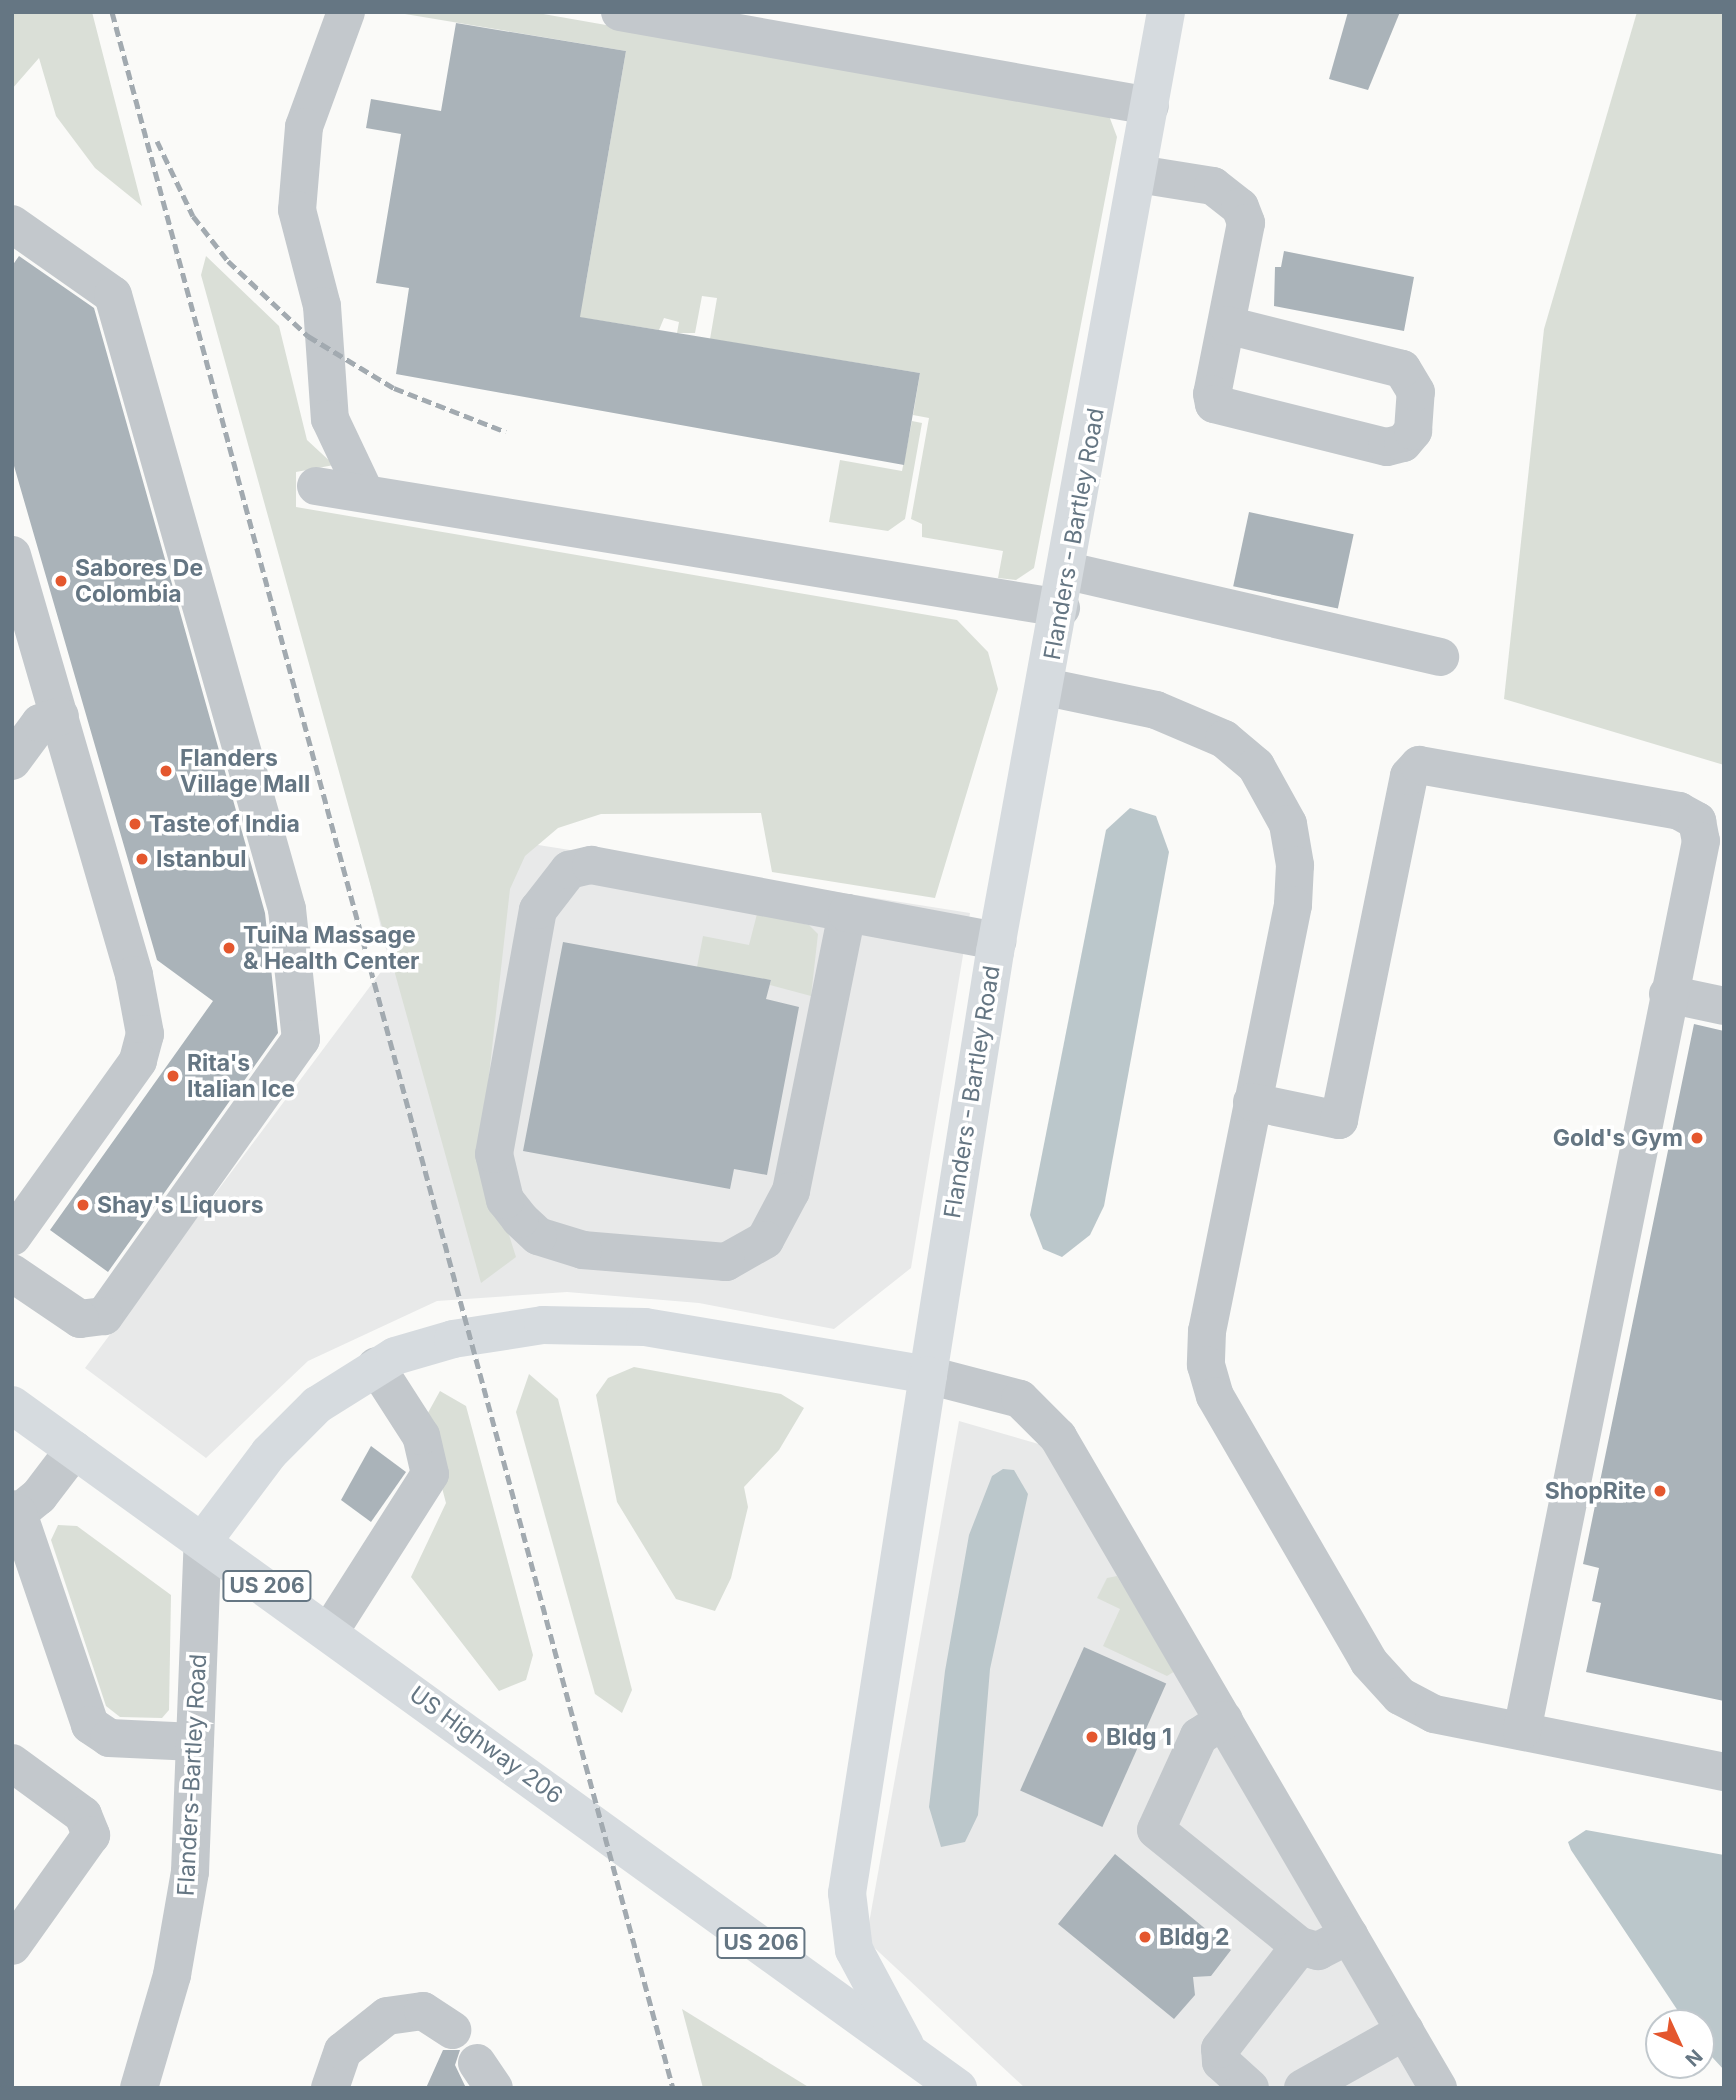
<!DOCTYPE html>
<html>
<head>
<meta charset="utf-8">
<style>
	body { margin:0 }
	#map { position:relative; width:1736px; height:2100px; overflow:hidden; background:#fafaf8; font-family:Inter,sans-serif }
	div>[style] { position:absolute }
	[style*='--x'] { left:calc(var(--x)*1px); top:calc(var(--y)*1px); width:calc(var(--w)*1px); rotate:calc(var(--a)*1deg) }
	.built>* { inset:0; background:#e8e9e9 }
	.green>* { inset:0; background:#dadfd7 }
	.water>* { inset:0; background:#bbc7cb }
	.building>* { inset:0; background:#aab3b9; transform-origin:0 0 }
	.minor>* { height:38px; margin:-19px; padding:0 19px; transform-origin:19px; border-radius:19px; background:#c3c8cc }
	.major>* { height:38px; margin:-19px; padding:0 19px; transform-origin:19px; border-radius:19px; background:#d6dbdf }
	.highway>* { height:38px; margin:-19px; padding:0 19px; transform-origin:19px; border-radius:19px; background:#d6dbdf }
	.rail>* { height:5px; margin-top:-2.5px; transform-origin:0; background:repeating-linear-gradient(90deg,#a2aab0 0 10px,transparent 0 15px) }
	.dots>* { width:19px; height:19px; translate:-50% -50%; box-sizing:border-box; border:4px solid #fff; border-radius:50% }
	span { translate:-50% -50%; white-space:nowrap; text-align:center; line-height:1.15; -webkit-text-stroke:7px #fff; paint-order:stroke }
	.shield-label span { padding:2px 5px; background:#fff; border:2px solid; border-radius:5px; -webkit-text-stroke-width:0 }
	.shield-label { font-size:21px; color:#657683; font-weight:700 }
	.street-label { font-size:23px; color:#657683 }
	.poi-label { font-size:23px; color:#657683; font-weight:700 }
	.left { translate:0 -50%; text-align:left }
	.right { translate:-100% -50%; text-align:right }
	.frame { position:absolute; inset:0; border:14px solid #657683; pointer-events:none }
	.north { position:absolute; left:1645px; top:2009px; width:70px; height:70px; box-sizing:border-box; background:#fff; border:2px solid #c1c8cd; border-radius:50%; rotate:135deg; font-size:19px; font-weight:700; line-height:28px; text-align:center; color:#657683 }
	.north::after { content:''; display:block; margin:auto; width:24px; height:32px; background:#e4572e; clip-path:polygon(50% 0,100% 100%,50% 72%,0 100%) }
</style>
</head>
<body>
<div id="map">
	<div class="built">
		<div style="clip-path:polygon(354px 816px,970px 913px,911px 1268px,834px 1329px,699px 1303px,567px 1292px,437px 1301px,308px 1361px,206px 1458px,85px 1368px,389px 961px)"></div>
		<div style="clip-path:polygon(959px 1421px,1042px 1445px,1416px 2088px,1025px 2088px,866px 1940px)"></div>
	</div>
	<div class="green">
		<div style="clip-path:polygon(12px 12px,92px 12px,142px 206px,95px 168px,56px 116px,39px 58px,12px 89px)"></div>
		<div style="clip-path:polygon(393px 12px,532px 12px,1108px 113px,1117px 137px,1034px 568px,1016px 580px,998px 578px,1003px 551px,922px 537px,922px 524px,911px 519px,929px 418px,913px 415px,920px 373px,710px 339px,717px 298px,702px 296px,695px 333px,677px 333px,679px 322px,664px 318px,659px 330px,571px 316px,585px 288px,626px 51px)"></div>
		<div style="clip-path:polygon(1637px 12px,1724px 12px,1724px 765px,1504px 699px,1544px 329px)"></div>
		<div style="clip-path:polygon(206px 256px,279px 326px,307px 440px,334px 465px,296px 472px,296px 507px,957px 620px,988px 652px,998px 689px,935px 898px,772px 872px,761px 813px,601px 814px,558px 828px,525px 856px,510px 889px,481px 1146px,516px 1257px,481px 1283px,201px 275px)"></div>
		<div style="clip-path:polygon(912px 421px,922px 423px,905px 519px,888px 531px,829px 522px,840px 460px,902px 471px)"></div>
		<div style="clip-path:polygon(757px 914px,809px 925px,818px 934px,811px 996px,770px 985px,771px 980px,697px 967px,703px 936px,749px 945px)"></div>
		<div style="clip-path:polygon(634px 1367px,781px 1394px,804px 1408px,779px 1450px,744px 1487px,748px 1507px,731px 1578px,715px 1611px,676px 1599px,617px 1502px,596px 1395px,608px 1378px)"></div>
		<div style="clip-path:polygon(529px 1374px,558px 1399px,632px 1690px,622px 1713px,595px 1694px,516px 1412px)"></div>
		<div style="clip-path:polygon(440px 1391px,466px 1406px,533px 1655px,526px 1680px,499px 1691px,411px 1577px,446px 1503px,424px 1420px)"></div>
		<div style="clip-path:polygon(58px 1525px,77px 1526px,171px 1595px,169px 1710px,162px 1718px,120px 1717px,106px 1706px,51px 1540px)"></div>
		<div style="clip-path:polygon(1117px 1576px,1175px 1671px,1167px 1676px,1103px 1646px,1120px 1609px,1097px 1598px,1107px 1578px)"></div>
		<div style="clip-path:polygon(682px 2009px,810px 2088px,703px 2088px)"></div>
	</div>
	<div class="water">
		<div style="clip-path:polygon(1130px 808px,1156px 816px,1169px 852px,1104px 1206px,1090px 1235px,1062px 1257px,1043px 1249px,1030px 1215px,1106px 830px)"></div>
		<div style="clip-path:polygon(1003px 1469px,1014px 1470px,1028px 1494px,990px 1669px,978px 1815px,965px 1842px,941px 1847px,929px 1807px,945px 1671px,969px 1535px,992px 1476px)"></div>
		<div style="clip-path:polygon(1586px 1830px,1724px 1855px,1724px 2070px,1701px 2045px,1701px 2023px,1686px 2023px,1571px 1850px,1568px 1842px)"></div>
	</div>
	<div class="building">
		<div style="clip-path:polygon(1348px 12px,1400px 12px,1368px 90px,1329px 79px)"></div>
		<div style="clip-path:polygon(456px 23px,626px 51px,580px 317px,920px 373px,904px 465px,396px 374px,409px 288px,376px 283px,401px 134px,366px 128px,371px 99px,441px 111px)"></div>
		<div style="clip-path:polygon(1284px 251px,1414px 277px,1404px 331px,1274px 306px,1275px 267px,1281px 267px)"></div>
		<div style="clip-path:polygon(19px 256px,94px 308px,265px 913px,278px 1033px,108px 1272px,50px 1230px,213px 1001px,157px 960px,12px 459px,12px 266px)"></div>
		<div style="left:1249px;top:512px;width:107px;height:76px;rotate:12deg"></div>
		<div style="clip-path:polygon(563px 942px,771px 980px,766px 999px,799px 1007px,767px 1175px,734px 1169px,730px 1189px,523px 1151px)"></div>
		<div style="clip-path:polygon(1694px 1024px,1724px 1031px,1724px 1701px,1586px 1672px,1601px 1603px,1592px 1601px,1599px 1568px,1583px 1564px)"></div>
		<div style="clip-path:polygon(371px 1446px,406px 1472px,371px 1522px,341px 1500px)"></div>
		<div style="left:1084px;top:1647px;width:90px;height:157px;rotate:24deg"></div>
		<div style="clip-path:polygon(1115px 1854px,1231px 1950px,1211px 1976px,1193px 1977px,1195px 1995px,1174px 2019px,1058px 1924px)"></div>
		<div style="clip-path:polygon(443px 2050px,460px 2050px,455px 2065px,466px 2088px,426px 2088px)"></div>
	</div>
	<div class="minor">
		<div style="--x:346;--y:12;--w:122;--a:110.1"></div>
		<div style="--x:304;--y:127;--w:83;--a:94.8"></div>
		<div style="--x:297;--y:210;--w:99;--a:75.4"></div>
		<div style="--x:322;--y:306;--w:113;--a:86"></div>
		<div style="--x:330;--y:419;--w:82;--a:64.7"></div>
		<div style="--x:620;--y:12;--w:538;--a:10.06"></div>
		<div style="--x:1138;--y:174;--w:76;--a:9.1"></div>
		<div style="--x:1213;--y:186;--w:34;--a:38"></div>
		<div style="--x:1240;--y:207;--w:17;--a:69"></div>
		<div style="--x:1246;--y:223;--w:174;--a:101.2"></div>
		<div style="--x:1212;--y:394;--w:10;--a:79"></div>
		<div style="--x:1214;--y:404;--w:178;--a:14"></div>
		<div style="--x:1387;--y:447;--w:16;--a:-14"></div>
		<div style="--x:1403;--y:443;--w:16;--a:-50"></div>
		<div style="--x:1413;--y:431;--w:39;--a:-86"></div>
		<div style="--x:1416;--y:392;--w:27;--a:-121"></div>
		<div style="--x:1402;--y:369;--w:180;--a:-165.9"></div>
		<div style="--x:12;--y:224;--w:123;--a:35.1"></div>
		<div style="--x:113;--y:295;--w:638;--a:74.18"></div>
		<div style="--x:287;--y:909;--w:131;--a:83.9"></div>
		<div style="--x:301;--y:1039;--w:340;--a:125.4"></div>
		<div style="--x:104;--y:1316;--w:24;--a:173"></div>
		<div style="--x:80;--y:1319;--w:82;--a:-145.9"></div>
		<div style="--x:316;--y:486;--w:755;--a:9.3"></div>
		<div style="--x:12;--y:555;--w:437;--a:73.8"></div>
		<div style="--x:134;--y:975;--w:60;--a:79.4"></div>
		<div style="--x:145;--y:1034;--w:28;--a:105"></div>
		<div style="--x:138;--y:1061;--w:216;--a:125.6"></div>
		<div style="--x:1068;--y:571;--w:382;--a:13"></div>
		<div style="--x:1046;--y:687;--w:112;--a:11.8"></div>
		<div style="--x:1156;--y:710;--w:74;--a:23.1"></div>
		<div style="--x:1224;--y:739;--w:42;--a:40.2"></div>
		<div style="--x:1256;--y:766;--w:66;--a:61.1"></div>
		<div style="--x:1288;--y:824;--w:42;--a:80.3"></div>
		<div style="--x:1295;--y:865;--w:40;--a:92.9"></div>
		<div style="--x:1293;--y:905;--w:435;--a:101.4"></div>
		<div style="--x:1207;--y:1331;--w:34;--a:92"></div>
		<div style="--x:1206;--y:1365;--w:32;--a:74"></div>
		<div style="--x:1215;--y:1396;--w:307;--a:59.9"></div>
		<div style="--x:1369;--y:1662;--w:46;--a:47.6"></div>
		<div style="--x:1400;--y:1696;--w:38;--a:28"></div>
		<div style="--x:1434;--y:1714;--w:296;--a:11.3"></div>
		<div style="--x:12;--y:761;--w:47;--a:-53.6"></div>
		<div style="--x:40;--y:723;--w:21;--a:-19"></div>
		<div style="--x:847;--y:913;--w:284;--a:101.4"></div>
		<div style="--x:791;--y:1191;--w:55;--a:118"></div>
		<div style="--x:765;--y:1240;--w:45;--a:150.6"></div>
		<div style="--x:726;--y:1262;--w:144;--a:-175.2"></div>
		<div style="--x:583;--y:1250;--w:47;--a:-162.7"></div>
		<div style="--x:538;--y:1236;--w:25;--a:-137"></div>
		<div style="--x:520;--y:1219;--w:24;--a:-128"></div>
		<div style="--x:505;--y:1200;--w:47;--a:-103.4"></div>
		<div style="--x:494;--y:1154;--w:248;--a:-79.8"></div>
		<div style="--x:538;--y:910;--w:51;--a:-52.2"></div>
		<div style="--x:569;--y:870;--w:23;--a:-13"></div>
		<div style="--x:591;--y:865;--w:260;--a:10.6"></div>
		<div style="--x:847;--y:913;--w:153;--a:10.6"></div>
		<div style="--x:1668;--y:994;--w:57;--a:12.1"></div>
		<div style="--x:1252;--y:1102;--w:89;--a:11.7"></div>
		<div style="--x:1339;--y:1120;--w:351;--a:-78.5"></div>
		<div style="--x:1409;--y:776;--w:15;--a:-48"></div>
		<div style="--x:1419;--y:765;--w:264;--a:10"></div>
		<div style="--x:1679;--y:811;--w:21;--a:29"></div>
		<div style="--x:1697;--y:821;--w:20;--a:79"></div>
		<div style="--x:1701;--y:841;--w:908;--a:101.37"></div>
		<div style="--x:928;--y:1375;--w:95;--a:14.6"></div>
		<div style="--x:1020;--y:1399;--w:54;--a:45"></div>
		<div style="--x:1058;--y:1437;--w:754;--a:59.73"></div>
		<div style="--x:12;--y:1509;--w:7;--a:34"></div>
		<div style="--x:18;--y:1513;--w:27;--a:-39"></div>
		<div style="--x:39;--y:1496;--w:58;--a:-52.7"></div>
		<div style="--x:18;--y:1513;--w:224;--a:71.2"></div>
		<div style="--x:90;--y:1725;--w:23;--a:34"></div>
		<div style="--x:109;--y:1738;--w:86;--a:2.7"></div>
		<div style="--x:330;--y:1631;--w:186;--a:-57.5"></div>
		<div style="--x:430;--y:1474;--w:39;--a:-103"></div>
		<div style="--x:421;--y:1436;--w:83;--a:-122.7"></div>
		<div style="--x:1224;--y:1720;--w:30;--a:147"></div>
		<div style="--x:1199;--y:1736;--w:103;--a:114.6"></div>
		<div style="--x:1156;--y:1830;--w:185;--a:38.9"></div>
		<div style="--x:1300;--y:1946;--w:19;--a:16"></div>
		<div style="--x:1318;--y:1951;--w:35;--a:-27"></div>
		<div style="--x:12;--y:1763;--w:88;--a:36.2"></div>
		<div style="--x:83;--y:1815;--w:22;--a:68"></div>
		<div style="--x:91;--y:1835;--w:136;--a:125.4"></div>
		<div style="--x:477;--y:2063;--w:30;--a:56"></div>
		<div style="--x:139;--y:2088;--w:118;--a:-73.7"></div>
		<div style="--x:172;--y:1975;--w:105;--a:-80.1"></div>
		<div style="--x:190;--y:1872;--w:331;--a:-87.8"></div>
		<div style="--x:330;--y:2088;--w:39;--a:-71"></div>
		<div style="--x:343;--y:2051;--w:56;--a:-38.5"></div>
		<div style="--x:387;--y:2016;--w:36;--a:-8"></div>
		<div style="--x:423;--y:2011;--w:35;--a:33"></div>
		<div style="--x:1250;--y:2088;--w:39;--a:-138"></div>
		<div style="--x:1221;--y:2062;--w:13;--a:-94"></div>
		<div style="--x:1220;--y:2049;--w:130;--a:-52.2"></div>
		<div style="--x:1303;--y:2088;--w:117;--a:-29.2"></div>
	</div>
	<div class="major">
		<div style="--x:203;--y:1541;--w:110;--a:-53.1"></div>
		<div style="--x:269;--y:1453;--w:68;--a:-45"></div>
		<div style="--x:317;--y:1405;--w:92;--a:-32.1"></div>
		<div style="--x:395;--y:1356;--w:60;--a:-16.3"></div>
		<div style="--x:453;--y:1339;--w:91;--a:-8.8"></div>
		<div style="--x:543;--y:1325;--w:102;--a:1.1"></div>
		<div style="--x:645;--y:1327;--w:287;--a:9.6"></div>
		<div style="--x:928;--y:1375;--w:428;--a:-81"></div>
		<div style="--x:995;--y:952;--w:955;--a:-79.69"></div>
	</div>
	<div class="highway">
		<div style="--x:12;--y:1405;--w:1167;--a:35.83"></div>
		<div style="--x:905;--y:2045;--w:108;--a:-118.2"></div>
		<div style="--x:854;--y:1950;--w:57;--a:-97"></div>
		<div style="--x:847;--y:1893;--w:524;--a:-81.11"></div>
	</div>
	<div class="rail">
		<div style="--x:112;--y:12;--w:2150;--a:74.88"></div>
		<div style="--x:157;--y:141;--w:83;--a:64.4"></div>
		<div style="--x:193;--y:216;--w:57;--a:52.1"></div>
		<div style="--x:228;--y:261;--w:110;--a:43.2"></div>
		<div style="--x:308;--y:336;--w:100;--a:31.2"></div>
		<div style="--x:394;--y:388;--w:120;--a:21.4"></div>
	</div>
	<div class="dots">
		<div style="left:61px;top:581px;background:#e4572e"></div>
		<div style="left:166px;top:771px;background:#e4572e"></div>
		<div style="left:135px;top:824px;background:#e4572e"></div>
		<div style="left:142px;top:859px;background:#e4572e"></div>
		<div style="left:229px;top:948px;background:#e4572e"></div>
		<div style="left:173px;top:1076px;background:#e4572e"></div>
		<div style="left:1697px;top:1138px;background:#e4572e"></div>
		<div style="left:83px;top:1205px;background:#e4572e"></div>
		<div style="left:1660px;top:1491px;background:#e4572e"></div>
		<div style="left:1092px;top:1737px;background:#e4572e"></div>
		<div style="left:1145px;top:1937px;background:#e4572e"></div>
	</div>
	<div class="shield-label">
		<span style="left:267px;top:1586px">US 206</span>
		<span style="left:761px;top:1943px">US 206</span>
	</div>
	<div class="street-label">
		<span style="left:1074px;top:534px;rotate:-80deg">Flanders - Bartley Road</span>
		<span style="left:972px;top:1092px;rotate:-81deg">Flanders - Bartley Road</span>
		<span style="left:486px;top:1745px;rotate:36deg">US Highway 206</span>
		<span style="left:192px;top:1775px;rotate:-87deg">Flanders-Bartley Road</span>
	</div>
	<div class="poi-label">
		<span class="left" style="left:75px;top:581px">Sabores De<br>Colombia</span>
		<span class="left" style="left:180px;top:771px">Flanders<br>Village Mall</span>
		<span class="left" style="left:149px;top:824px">Taste of India</span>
		<span class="left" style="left:156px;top:859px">Istanbul</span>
		<span class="left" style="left:243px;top:948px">TuiNa Massage<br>&amp; Health Center</span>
		<span class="left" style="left:187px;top:1076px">Rita's<br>Italian Ice</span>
		<span class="right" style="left:1683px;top:1138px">Gold's Gym</span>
		<span class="left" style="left:97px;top:1205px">Shay's Liquors</span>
		<span class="right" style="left:1646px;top:1491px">ShopRite</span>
		<span class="left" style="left:1106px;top:1737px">Bldg 1</span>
		<span class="left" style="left:1159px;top:1937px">Bldg 2</span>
	</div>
	<div class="frame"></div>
	<div class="north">N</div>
</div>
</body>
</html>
